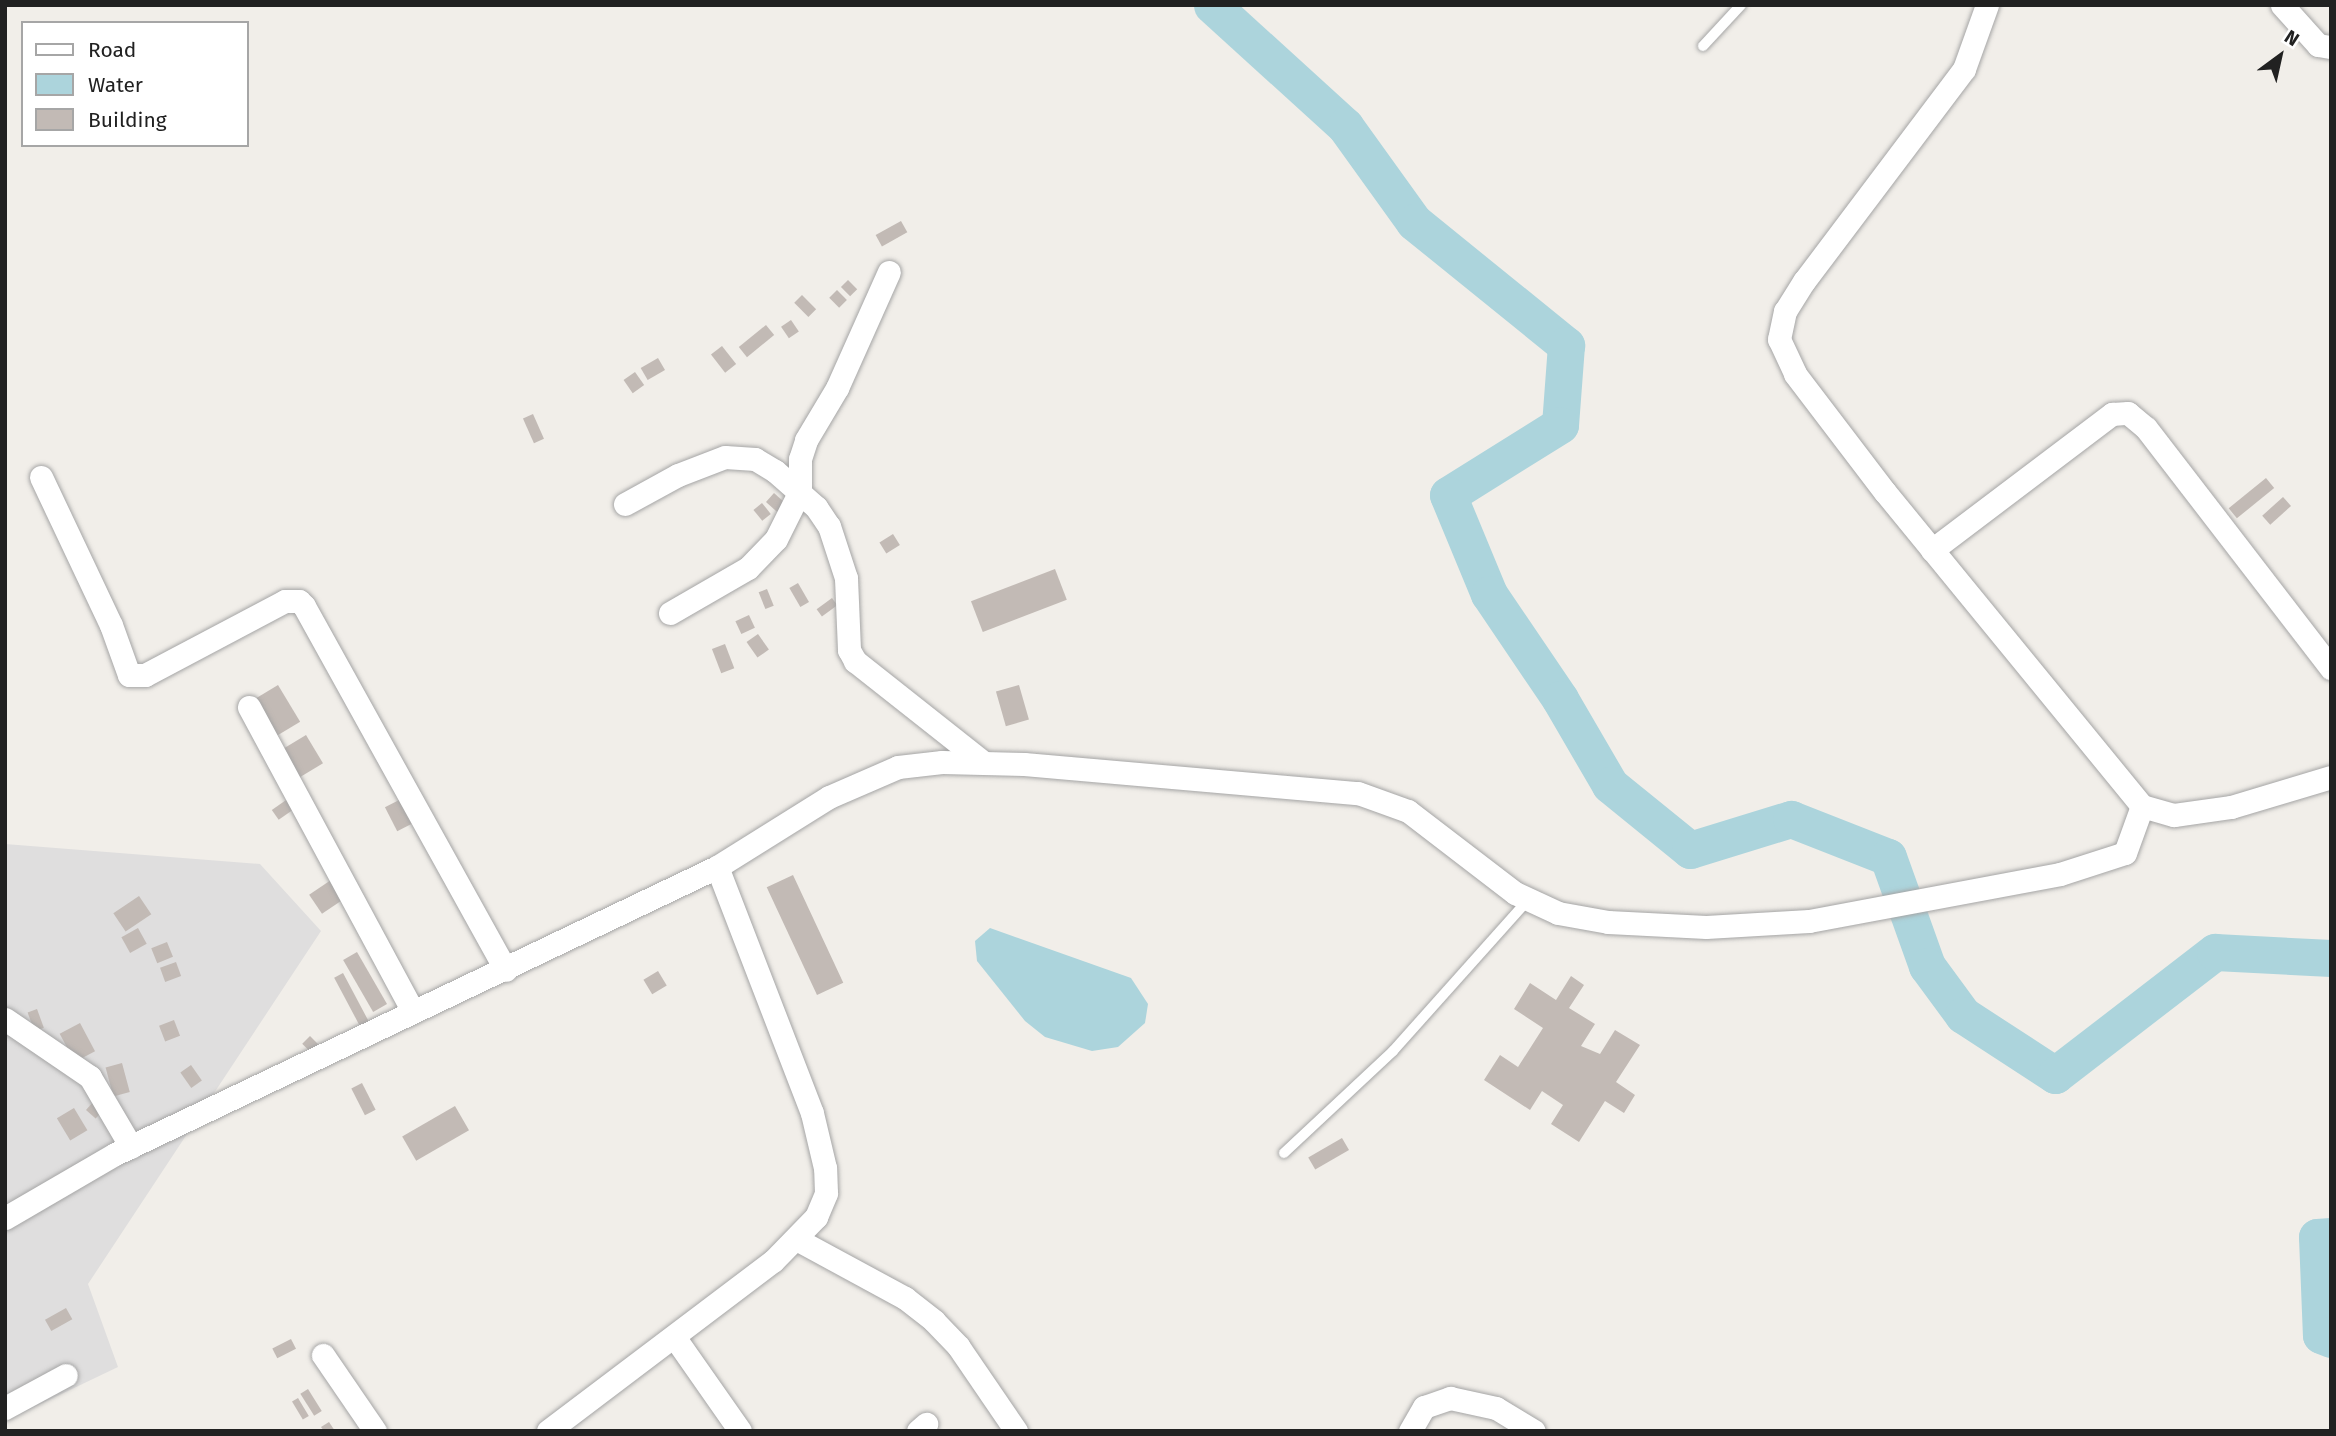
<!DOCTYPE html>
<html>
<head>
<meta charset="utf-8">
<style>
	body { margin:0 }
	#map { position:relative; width:2336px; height:1436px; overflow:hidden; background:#f1eee9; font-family:"Fira Sans",sans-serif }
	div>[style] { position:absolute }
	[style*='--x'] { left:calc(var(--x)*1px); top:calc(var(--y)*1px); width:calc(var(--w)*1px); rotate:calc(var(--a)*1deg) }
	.residential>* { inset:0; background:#dfdede }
	.water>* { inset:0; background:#acd4dc }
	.river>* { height:37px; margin:-18.5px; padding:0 18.5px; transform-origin:18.5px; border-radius:18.5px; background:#acd4dc }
	.building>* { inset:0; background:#c2bab5; transform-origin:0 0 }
	.roads { filter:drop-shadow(0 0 2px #a5a5a5) drop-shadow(0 0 2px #a5a5a5) }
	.service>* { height:10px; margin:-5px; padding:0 5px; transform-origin:5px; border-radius:5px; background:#fff }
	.minor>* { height:23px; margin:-11.5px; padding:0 11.5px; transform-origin:11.5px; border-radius:11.5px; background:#fff }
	span { translate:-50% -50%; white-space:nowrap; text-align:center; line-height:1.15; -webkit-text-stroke:5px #fff; paint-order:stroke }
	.frame { position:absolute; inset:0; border:7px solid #212121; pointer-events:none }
	.legend { position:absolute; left:21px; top:21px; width:228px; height:126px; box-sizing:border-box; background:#fff; border:2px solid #a6a6a6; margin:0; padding:9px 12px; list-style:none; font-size:21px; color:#212121 }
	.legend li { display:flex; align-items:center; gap:14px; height:35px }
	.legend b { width:35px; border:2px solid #a6a6a6 }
	.north { position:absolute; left:2245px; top:21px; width:70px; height:70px; -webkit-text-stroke:5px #fff; paint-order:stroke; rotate:33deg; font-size:19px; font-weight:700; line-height:28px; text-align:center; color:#212121 }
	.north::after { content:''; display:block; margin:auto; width:24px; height:32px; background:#212121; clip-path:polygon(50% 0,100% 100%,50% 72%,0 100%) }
</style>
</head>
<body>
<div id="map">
	<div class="residential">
		<div style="clip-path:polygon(5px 844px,260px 864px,321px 931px,88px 1284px,118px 1367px,5px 1421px)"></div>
	</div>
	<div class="water">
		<div style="clip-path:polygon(990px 928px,1131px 978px,1148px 1004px,1145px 1023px,1118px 1047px,1092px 1051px,1045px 1037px,1025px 1021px,977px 961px,975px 941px)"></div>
	</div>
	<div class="river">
		<div style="--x:1212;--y:5;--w:180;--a:42.3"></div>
		<div style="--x:1345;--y:126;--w:118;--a:54.3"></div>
		<div style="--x:1414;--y:222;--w:196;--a:39"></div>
		<div style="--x:1566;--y:345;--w:80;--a:94.3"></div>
		<div style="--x:1560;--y:425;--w:132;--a:148"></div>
		<div style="--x:1448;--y:495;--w:107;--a:67.5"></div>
		<div style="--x:1489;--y:594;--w:127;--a:55.9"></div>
		<div style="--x:1560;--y:699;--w:99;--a:59.8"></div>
		<div style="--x:1610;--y:785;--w:103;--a:39.1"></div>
		<div style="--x:1690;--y:850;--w:106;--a:-17.1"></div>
		<div style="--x:1791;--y:819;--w:104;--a:21.4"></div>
		<div style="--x:1888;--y:857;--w:116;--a:70.3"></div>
		<div style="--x:1927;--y:966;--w:61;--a:53.7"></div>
		<div style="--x:1963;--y:1015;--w:110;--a:33.1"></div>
		<div style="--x:2055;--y:1075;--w:202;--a:-37.6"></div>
		<div style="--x:2215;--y:952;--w:116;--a:3"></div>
		<div style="--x:2331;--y:1236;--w:14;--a:176"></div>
		<div style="--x:2317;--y:1237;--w:98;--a:87.7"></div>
		<div style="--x:2321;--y:1335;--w:11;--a:22"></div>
	</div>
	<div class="building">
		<div style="left:901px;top:221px;width:13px;height:29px;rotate:61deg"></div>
		<div style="left:848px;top:280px;width:13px;height:10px;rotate:45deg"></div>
		<div style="left:837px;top:290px;width:14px;height:11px;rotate:45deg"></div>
		<div style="left:802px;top:295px;width:20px;height:11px;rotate:45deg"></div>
		<div style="left:791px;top:320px;width:14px;height:12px;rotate:56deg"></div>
		<div style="left:766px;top:325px;width:13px;height:35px;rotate:51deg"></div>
		<div style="left:722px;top:346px;width:23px;height:14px;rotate:52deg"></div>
		<div style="left:658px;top:358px;width:14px;height:20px;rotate:60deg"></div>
		<div style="left:635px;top:372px;width:16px;height:14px;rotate:55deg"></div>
		<div style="left:533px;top:414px;width:27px;height:11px;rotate:66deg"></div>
		<div style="left:2266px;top:478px;width:13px;height:48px;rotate:51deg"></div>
		<div style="left:774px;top:493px;width:15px;height:12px;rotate:42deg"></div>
		<div style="left:2283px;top:497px;width:12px;height:28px;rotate:48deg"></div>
		<div style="left:762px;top:503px;width:14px;height:11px;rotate:51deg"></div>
		<div style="left:893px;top:534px;width:13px;height:16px;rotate:58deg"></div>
		<div style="left:1055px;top:569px;width:33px;height:90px;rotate:69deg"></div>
		<div style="left:798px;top:583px;width:22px;height:10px;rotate:60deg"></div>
		<div style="left:767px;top:589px;width:18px;height:9px;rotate:68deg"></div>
		<div style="left:832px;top:598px;width:9px;height:19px;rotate:54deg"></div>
		<div style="left:749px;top:615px;width:14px;height:15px;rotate:65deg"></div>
		<div style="left:758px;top:634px;width:19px;height:14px;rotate:55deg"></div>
		<div style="left:725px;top:644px;width:26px;height:14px;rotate:69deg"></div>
		<div style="left:278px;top:685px;width:43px;height:31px;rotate:59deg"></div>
		<div style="left:1019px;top:685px;width:36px;height:24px;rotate:74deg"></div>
		<div style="left:306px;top:735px;width:33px;height:28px;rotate:59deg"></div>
		<div style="left:289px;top:798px;width:12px;height:21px;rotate:55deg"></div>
		<div style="left:401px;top:799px;width:27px;height:18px;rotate:63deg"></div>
		<div style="left:793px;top:875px;width:119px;height:29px;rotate:65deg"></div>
		<div style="left:334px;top:878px;width:23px;height:30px;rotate:56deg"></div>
		<div style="left:139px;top:896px;width:22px;height:31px;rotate:56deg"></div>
		<div style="left:138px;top:928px;width:18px;height:19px;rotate:61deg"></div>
		<div style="left:167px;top:942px;width:16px;height:17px;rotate:68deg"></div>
		<div style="left:357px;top:952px;width:60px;height:16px;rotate:60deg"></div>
		<div style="left:176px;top:962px;width:15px;height:17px;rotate:70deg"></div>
		<div style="left:658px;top:971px;width:17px;height:17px;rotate:59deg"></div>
		<div style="left:343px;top:973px;width:55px;height:10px;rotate:62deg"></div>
		<div style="clip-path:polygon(1571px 976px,1584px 985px,1569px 1008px,1595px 1024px,1581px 1046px,1600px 1054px,1615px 1030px,1640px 1045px,1616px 1082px,1635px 1095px,1624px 1113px,1605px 1101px,1579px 1142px,1551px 1124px,1563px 1105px,1542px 1091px,1530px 1110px,1484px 1080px,1500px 1055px,1518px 1067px,1543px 1028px,1514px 1009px,1530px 983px,1556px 1000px)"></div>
		<div style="left:37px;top:1009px;width:20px;height:10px;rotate:70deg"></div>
		<div style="left:174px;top:1020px;width:17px;height:16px;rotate:69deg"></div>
		<div style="left:80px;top:1023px;width:32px;height:23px;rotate:62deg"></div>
		<div style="left:310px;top:1036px;width:14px;height:11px;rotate:45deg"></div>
		<div style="left:122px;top:1063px;width:30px;height:17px;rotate:75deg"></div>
		<div style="left:191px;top:1065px;width:19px;height:13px;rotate:55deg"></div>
		<div style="left:362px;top:1083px;width:30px;height:12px;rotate:63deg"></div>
		<div style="left:94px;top:1101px;width:13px;height:12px;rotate:42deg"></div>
		<div style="left:455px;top:1106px;width:28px;height:61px;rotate:60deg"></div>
		<div style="left:74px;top:1108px;width:26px;height:20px;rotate:59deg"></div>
		<div style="left:1342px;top:1138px;width:14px;height:39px;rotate:60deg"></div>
		<div style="left:66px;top:1308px;width:13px;height:24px;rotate:61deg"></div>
		<div style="left:291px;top:1339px;width:11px;height:21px;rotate:63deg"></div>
		<div style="left:308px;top:1389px;width:26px;height:9px;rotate:58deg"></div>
		<div style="left:298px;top:1398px;width:21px;height:7px;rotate:59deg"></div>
		<div style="clip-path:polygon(329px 1422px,335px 1431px,324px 1431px,321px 1427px)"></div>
	</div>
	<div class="roads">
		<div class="service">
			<div style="--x:1703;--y:46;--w:56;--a:-47.2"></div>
			<div style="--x:1284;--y:1153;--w:149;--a:-43.1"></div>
			<div style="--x:1393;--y:1051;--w:203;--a:-48.2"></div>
		</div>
		<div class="minor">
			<div style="--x:1987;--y:5;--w:68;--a:109.8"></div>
			<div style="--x:1964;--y:69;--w:266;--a:127"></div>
			<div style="--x:1804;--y:281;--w:36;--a:122"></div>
			<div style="--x:1785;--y:311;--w:29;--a:102"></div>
			<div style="--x:1779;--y:339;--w:38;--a:65"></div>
			<div style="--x:1795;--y:374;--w:148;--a:52.7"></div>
			<div style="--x:1885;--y:492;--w:406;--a:50.7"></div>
			<div style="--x:2282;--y:5;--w:54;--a:48"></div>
			<div style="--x:2318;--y:45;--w:13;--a:9"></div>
			<div style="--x:41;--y:477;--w:164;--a:64.7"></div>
			<div style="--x:111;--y:625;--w:53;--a:70.2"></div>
			<div style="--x:129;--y:675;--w:16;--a:0"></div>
			<div style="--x:145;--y:675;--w:158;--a:-27.9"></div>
			<div style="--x:285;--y:601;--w:14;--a:0"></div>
			<div style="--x:299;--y:601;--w:7;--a:45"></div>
			<div style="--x:304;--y:606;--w:416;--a:61"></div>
			<div style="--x:625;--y:504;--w:60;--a:-28.7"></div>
			<div style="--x:678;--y:475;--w:50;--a:-21"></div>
			<div style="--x:725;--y:457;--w:30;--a:4"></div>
			<div style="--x:755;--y:459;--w:23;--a:31"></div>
			<div style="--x:775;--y:471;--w:55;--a:41.3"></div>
			<div style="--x:816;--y:507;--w:23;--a:56"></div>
			<div style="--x:829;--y:526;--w:55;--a:71.9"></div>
			<div style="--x:846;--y:578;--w:72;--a:87.6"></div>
			<div style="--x:849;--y:650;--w:13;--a:61"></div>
			<div style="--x:855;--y:661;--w:163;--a:38.3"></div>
			<div style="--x:1932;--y:550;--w:226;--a:-37.1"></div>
			<div style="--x:2112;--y:414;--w:16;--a:-4"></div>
			<div style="--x:2128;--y:413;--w:23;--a:40"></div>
			<div style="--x:2146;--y:428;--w:303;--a:52.4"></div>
			<div style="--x:670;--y:613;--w:90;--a:-30"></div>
			<div style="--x:748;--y:568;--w:40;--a:-46"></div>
			<div style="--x:776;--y:539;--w:54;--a:-63.4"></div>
			<div style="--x:800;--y:491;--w:32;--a:-90"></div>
			<div style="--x:800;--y:459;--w:20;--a:-72"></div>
			<div style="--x:806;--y:440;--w:61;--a:-59.2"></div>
			<div style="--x:837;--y:388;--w:127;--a:-65.9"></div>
			<div style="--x:249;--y:707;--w:346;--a:61.7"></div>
			<div style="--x:5;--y:1019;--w:103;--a:34.3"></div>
			<div style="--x:90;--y:1077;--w:81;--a:59.6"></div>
			<div style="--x:5;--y:1218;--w:127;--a:-30.2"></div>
			<div style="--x:115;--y:1154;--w:667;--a:-25.49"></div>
			<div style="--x:717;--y:867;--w:132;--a:-32"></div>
			<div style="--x:829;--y:797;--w:75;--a:-23.5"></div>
			<div style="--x:898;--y:767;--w:44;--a:-6.5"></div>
			<div style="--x:942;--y:762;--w:82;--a:1.4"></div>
			<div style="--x:1024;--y:764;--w:335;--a:5"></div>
			<div style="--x:1358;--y:793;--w:53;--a:19.8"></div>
			<div style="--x:1408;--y:811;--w:135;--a:37.5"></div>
			<div style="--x:1515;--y:893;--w:47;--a:24.9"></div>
			<div style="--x:1558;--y:913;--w:51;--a:10.2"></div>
			<div style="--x:1608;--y:922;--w:98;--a:2.9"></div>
			<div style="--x:1706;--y:927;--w:103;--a:-3.3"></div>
			<div style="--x:1809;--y:921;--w:255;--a:-10.6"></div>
			<div style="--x:2060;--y:874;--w:68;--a:-17.9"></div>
			<div style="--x:2125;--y:853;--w:50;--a:-70.1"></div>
			<div style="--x:2142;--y:806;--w:33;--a:16"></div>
			<div style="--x:2174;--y:815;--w:58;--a:-8"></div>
			<div style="--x:2231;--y:807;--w:104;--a:-16.7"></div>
			<div style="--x:798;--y:1240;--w:122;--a:28.5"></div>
			<div style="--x:905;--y:1298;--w:37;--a:38"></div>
			<div style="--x:934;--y:1321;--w:35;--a:46"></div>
			<div style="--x:958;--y:1346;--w:103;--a:55.7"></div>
			<div style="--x:675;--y:1338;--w:113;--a:55"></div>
			<div style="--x:323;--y:1355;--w:92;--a:55.6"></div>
			<div style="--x:5;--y:1408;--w:69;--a:-28.4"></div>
			<div style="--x:548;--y:1431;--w:282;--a:-37.1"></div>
			<div style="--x:773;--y:1261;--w:62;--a:-45.7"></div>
			<div style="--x:816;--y:1217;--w:26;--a:-67"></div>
			<div style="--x:826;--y:1193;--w:25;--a:-92"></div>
			<div style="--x:825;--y:1168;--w:57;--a:-103.3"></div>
			<div style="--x:812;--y:1113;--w:264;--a:-111.1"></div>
			<div style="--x:918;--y:1431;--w:11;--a:-41"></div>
			<div style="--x:1410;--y:1431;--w:28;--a:-60"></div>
			<div style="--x:1424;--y:1407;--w:28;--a:-19"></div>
			<div style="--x:1450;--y:1398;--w:47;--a:12.3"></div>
			<div style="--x:1496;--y:1408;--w:44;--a:31.2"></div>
		</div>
	</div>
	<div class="frame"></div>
	<ul class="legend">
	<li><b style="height:9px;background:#fff"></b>Road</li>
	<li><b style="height:19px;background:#acd4dc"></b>Water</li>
	<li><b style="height:19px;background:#c2bab5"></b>Building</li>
	</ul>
	<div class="north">N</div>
</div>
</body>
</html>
